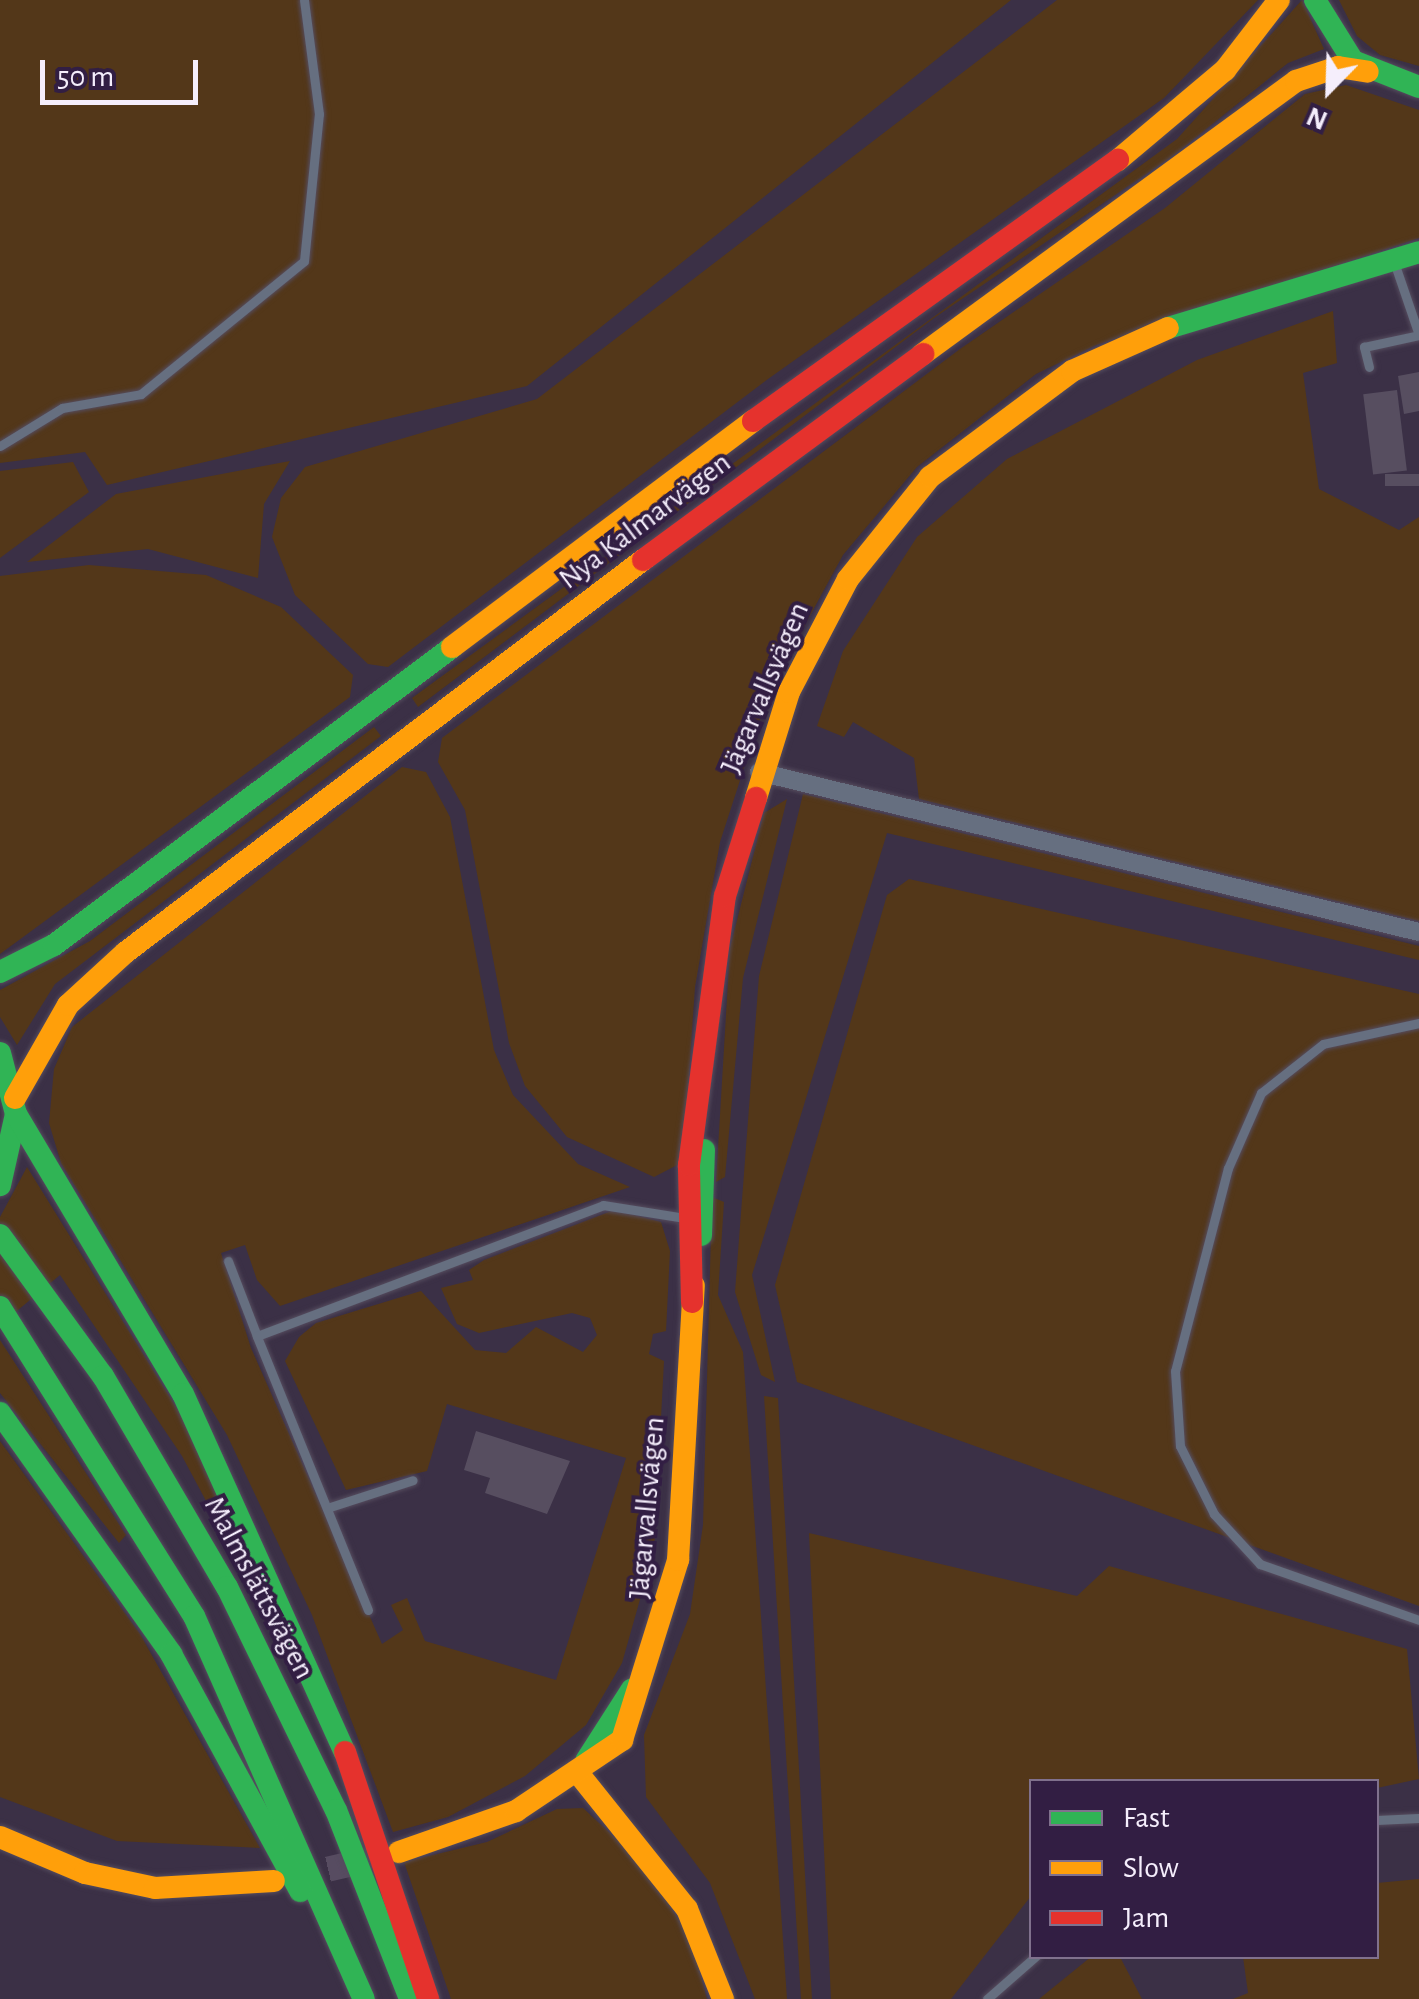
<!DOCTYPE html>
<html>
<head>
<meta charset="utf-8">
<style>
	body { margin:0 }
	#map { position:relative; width:1419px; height:1999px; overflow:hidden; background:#3b3046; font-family:"Alegreya Sans",sans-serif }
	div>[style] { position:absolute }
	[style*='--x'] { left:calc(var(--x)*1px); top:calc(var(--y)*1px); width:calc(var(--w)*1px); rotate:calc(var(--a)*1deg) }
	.green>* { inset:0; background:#533719 }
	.building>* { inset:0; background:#574e60; transform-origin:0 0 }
	.secondary-tunnel>* { height:25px; margin-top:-12.5px; transform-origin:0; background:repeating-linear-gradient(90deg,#574c61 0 25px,transparent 0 37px) }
	.roads { filter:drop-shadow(0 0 2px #554c5e) drop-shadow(0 0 2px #554c5e) }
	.lane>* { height:9px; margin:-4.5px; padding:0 4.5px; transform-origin:4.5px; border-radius:4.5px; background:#666f80 }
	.street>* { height:18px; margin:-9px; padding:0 9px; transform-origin:9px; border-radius:9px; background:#666f80 }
	.fast>* { height:22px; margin:-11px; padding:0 11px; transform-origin:11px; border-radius:11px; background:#30b455 }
	.slow>* { height:22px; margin:-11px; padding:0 11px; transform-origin:11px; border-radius:11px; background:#ff9f0a }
	.jam>* { height:22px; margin:-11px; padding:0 11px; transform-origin:11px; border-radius:11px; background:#e5322d }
	span { translate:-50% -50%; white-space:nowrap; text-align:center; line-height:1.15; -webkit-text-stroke:8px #321e43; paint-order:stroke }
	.street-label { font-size:30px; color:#f5eefc }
	.legend { position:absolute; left:1029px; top:1779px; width:350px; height:180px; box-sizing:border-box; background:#321e43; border:2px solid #80718d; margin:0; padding:12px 18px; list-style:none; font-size:30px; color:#f5eefc }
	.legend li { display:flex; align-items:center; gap:20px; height:50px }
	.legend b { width:50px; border:2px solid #80718d }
	.north { position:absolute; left:1279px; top:40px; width:100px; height:100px; -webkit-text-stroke:8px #321e43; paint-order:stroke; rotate:203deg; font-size:28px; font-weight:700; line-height:40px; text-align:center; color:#f5eefc }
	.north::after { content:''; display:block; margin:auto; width:35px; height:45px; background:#f5eefc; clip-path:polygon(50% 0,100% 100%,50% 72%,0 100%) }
	.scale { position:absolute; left:40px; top:60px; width:158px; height:45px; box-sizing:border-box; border:5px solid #f5eefc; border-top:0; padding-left:12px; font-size:30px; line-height:35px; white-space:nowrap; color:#f5eefc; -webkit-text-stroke:8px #321e43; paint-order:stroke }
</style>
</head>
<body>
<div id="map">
	<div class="green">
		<div style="clip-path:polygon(0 0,1011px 0,527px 386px,107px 485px,85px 452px,0 463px)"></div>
		<div style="clip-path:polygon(1057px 0,1258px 0,1164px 98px,768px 379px,388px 667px,368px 664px,295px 595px,272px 537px,281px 498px,305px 467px,537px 399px)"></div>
		<div style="clip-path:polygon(1302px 0,1324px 49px,1288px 63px,1174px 155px,934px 318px,418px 707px,412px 698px,1177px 139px)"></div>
		<div style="clip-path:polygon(1339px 0,1419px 0,1419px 66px,1380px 55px,1357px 36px)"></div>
		<div style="clip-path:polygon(1346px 85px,1419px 110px,1419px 238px,1096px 345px,1036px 374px,917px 467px,843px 555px,769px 691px,720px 842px,695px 987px,683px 1162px,654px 1177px,567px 1137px,525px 1086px,509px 1043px,465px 810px,438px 762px,442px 738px,960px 349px,1165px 208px,1305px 94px)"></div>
		<div style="clip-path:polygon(1333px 311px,1337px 363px,1303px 373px,1319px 489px,1399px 530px,1419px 517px,1419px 921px,919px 799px,914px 758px,853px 722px,844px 737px,817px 726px,843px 651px,917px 537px,1007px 459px,1197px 360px)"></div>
		<div style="clip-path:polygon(290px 461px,264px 504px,258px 578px,148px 549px,27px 562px,116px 494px)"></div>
		<div style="clip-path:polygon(73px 462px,89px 492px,0 558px,0 471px)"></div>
		<div style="clip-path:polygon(89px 565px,206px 575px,281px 607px,353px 675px,350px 697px,0 954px,0 576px)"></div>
		<div style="clip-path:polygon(374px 727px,381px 736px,55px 984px,17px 1045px,0 1017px,0 990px,90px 941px)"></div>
		<div style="clip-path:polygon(402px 767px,426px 772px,450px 817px,494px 1050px,513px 1095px,578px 1164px,630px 1187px,280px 1306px,257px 1280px,245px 1245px,221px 1253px,251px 1348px,382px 1644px,403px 1630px,391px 1605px,407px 1598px,425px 1641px,556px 1680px,626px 1458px,447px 1404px,427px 1471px,346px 1490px,285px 1361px,299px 1337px,316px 1323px,421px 1291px,475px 1350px,506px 1353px,536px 1327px,583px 1352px,597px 1335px,590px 1318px,572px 1313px,479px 1333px,457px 1324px,441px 1288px,473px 1280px,469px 1270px,484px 1260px,614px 1210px,661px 1222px,670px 1251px,666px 1331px,653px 1334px,649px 1354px,664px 1361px,654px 1550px,622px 1663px,586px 1725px,525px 1776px,448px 1817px,393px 1832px,312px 1615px,227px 1435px,61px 1163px,49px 1123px,54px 1069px,72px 1027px)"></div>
		<div style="clip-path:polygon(803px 794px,1419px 946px,1419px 960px,887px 833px,752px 1275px,775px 1382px,761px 1375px,735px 1292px,759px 976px)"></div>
		<div style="clip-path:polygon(787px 799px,743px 978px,725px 1177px,716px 1182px,730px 948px,764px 813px)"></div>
		<div style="clip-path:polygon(909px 879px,1419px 994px,1419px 1606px,797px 1382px,775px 1285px,887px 895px)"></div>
		<div style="clip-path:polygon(27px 1167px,202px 1449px,303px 1682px,182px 1456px,60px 1275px,0 1325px,0 1217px)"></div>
		<div style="clip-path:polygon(712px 1197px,724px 1202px,718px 1295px,743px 1352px,787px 1999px,755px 1999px,710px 1883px,646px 1797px,644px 1735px,690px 1614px,703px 1525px)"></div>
		<div style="clip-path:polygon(0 1340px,126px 1535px,119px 1543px,0 1393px)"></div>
		<div style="clip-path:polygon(764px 1396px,778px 1398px,812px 1999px,801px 1999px)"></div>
		<div style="clip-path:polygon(0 1441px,140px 1634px,260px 1848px,117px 1841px,0 1797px)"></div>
		<div style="clip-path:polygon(809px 1533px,1077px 1596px,1109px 1566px,1407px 1649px,1419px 1779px,1377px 1788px,1032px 1782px,1031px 1896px,951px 1999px,831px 1999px)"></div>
		<div style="clip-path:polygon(583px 1808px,643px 1864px,690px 1938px,707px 1999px,451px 1999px,404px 1862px,487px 1842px,557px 1809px)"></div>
		<div style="clip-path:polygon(1419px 1879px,1419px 1999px,1233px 1999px,1248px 1993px,1243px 1957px,1376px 1956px,1377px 1883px)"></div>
		<div style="clip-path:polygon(1092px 1956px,1120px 1957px,1142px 1999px,1039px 1999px)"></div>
	</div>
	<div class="building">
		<div style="clip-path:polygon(1419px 372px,1419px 411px,1404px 414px,1398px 376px)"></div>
		<div style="left:1397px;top:390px;width:81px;height:34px;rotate:83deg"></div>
		<div style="left:1419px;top:474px;width:12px;height:34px;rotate:90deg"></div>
		<div style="clip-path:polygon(476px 1431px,570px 1461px,547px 1514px,485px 1493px,490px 1478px,464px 1470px)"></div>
	</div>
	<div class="secondary-tunnel">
		<div style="--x:292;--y:1877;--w:80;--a:-13"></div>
	</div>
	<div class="roads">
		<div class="lane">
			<div style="--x:1369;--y:367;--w:21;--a:-104"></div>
			<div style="--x:1364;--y:347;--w:56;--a:-12.3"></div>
			<div style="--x:1419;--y:335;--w:77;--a:-108.9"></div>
			<div style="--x:0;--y:446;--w:73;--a:-31.5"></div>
			<div style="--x:62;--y:408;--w:80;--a:-10"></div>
			<div style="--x:141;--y:394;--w:210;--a:-39.2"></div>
			<div style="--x:304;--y:261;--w:148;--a:-84.2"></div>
			<div style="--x:319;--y:114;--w:115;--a:-97.5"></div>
			<div style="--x:1419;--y:1023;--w:98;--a:167.7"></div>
			<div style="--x:1323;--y:1044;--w:79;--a:141.7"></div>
			<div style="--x:1261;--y:1093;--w:82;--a:113.7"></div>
			<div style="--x:1228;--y:1168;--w:210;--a:104.6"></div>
			<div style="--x:1175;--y:1371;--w:75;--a:86.2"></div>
			<div style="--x:1180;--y:1446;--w:76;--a:63.4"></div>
			<div style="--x:1214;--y:1514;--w:68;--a:47.4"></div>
			<div style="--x:1260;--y:1564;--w:169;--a:19.4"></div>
			<div style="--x:228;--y:1261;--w:80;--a:68.9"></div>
			<div style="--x:327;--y:1508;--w:90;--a:-18"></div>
			<div style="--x:368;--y:1610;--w:296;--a:-112.1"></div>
			<div style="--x:257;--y:1336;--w:370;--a:-20.7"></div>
			<div style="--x:603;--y:1205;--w:83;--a:9"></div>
			<div style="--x:1376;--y:1820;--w:43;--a:-2.7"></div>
			<div style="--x:987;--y:1999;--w:65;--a:-41.3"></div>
		</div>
		<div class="street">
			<div style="--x:759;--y:772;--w:679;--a:13.63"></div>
		</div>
		<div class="fast">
			<div style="--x:1315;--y:0;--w:72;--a:58.1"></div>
			<div style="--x:1353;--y:61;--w:71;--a:21.5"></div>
			<div style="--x:1168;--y:328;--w:262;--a:-16.8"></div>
			<div style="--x:0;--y:972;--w:60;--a:-26.6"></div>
			<div style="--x:54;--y:945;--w:497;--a:-36.8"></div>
			<div style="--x:0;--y:1053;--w:63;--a:75.3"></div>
			<div style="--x:16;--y:1114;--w:73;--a:102.7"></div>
			<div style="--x:16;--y:1114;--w:326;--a:59.2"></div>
			<div style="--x:183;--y:1394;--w:393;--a:65.7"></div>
			<div style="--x:0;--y:1235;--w:175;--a:53.9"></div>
			<div style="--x:103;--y:1376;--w:245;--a:59.6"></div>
			<div style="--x:227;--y:1587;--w:248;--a:64"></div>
			<div style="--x:336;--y:1810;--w:203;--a:68.6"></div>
			<div style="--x:701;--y:1235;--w:85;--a:-88"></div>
			<div style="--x:0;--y:1307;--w:365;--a:57.9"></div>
			<div style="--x:194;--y:1616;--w:419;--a:66.1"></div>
			<div style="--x:0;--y:1413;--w:296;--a:54.6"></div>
			<div style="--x:171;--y:1654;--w:270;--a:61.4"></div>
			<div style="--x:586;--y:1761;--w:85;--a:-57.4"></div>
		</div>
		<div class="slow">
			<div style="--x:1118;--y:160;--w:140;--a:-40.1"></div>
			<div style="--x:1225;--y:70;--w:88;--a:-52.4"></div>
			<div style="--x:923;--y:354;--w:462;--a:-36.2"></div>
			<div style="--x:1296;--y:81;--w:44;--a:-18.4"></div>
			<div style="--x:1338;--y:67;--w:30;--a:9"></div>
			<div style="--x:452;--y:647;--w:376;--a:-36.9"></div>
			<div style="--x:756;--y:798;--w:111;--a:-72.7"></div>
			<div style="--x:789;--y:692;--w:127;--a:-62.4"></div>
			<div style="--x:848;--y:579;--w:131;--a:-51.2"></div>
			<div style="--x:930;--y:477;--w:177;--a:-36.7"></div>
			<div style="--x:1072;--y:371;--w:105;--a:-24.1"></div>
			<div style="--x:15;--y:1098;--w:107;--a:-60.3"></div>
			<div style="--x:68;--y:1005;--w:79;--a:-42.4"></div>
			<div style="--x:126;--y:952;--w:649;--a:-37.17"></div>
			<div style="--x:578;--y:1773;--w:174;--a:51.3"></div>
			<div style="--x:687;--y:1909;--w:97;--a:68.2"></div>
			<div style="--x:0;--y:1837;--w:92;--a:23"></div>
			<div style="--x:85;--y:1873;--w:72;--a:12.1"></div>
			<div style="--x:155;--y:1888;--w:119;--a:-3.4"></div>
			<div style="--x:399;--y:1852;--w:124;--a:-19.3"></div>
			<div style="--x:516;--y:1811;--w:128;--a:-33.8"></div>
			<div style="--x:622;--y:1740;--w:189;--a:-72.7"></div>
			<div style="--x:678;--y:1560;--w:275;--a:-86.7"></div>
		</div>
		<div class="jam">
			<div style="--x:753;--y:421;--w:449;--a:-35.6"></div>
			<div style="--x:643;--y:560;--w:348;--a:-36.3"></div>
			<div style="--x:692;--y:1302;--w:137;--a:-91.3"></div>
			<div style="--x:689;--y:1165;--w:271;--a:-82.4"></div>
			<div style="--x:725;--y:896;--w:103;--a:-72.4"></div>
			<div style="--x:345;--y:1752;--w:261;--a:71.4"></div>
		</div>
	</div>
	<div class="street-label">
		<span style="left:645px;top:521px;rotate:-37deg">Nya Kalmarvägen</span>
		<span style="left:765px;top:688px;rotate:-67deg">Jägarvallsvägen</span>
		<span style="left:647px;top:1508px;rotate:-85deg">Jägarvallsvägen</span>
		<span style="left:259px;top:1588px;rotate:62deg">Malmslättsvägen</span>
	</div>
	<ul class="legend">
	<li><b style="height:12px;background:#30b455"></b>Fast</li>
	<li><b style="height:12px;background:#ff9f0a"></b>Slow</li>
	<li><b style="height:12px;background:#e5322d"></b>Jam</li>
	</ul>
	<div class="north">N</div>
	<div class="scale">50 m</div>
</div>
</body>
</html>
